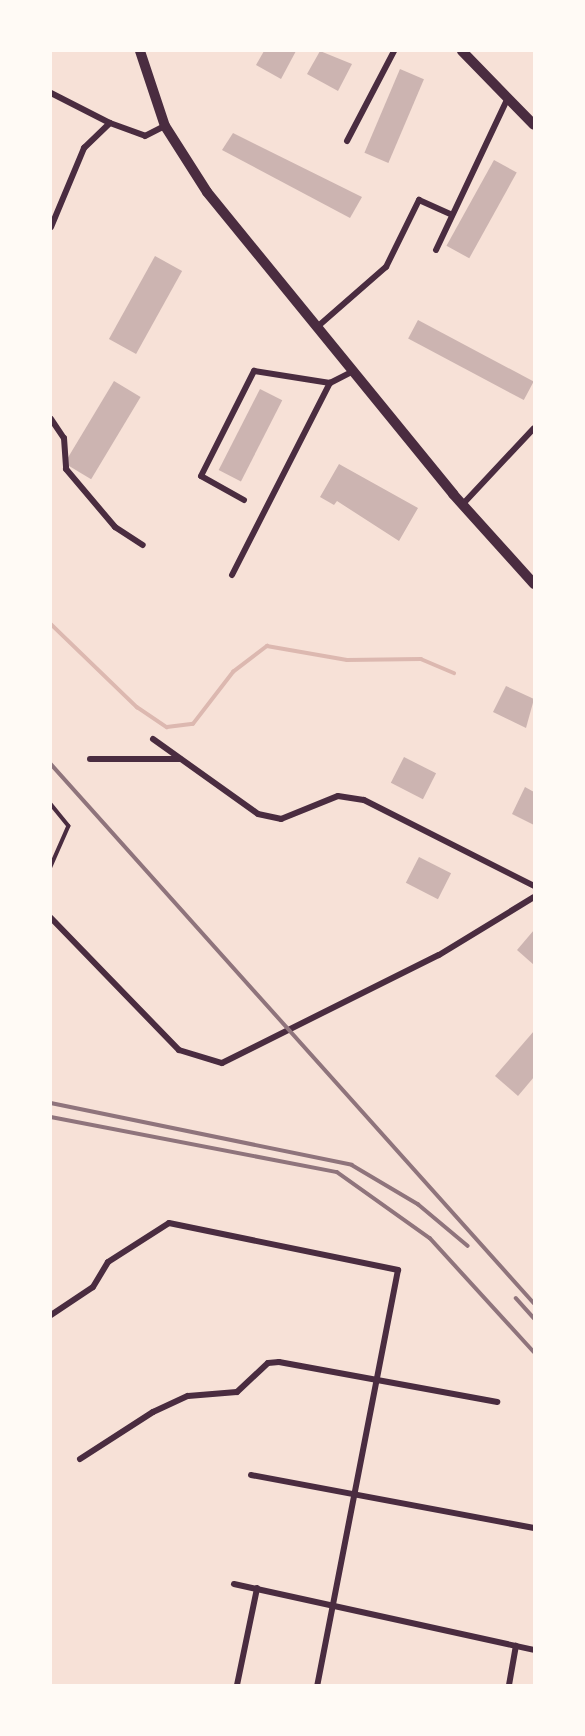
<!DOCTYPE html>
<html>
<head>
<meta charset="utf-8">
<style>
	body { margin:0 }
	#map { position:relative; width:585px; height:1736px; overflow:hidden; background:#f7e1d7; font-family:Literata,serif }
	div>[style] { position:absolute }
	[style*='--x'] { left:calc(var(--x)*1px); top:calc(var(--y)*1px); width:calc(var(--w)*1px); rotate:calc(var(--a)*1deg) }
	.stream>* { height:3.5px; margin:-1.75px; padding:0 1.75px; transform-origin:1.75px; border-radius:1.75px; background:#dcb8b0 }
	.building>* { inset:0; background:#ccb4b1; transform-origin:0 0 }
	.service>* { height:3.5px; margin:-1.75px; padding:0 1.75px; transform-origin:1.75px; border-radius:1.75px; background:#4a2c40 }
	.minor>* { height:6px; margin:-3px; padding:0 3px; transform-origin:3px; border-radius:3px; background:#4a2c40 }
	.primary>* { height:10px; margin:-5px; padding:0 5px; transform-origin:5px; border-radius:5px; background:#4a2c40 }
	.rail>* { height:3.5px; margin:-1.75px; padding:0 1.75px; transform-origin:1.75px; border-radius:1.75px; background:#8f747c }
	span { translate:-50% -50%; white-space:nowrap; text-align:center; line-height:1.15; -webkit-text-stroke:7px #fffaf5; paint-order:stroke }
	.frame { position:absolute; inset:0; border:52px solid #fffaf5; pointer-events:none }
</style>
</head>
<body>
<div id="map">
	<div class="stream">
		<div style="--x:51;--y:624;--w:120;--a:44"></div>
		<div style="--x:137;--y:707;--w:36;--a:34"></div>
		<div style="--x:167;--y:727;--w:26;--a:-7"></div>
		<div style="--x:193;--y:724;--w:66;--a:-52.4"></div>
		<div style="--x:233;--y:672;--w:43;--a:-37.4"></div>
		<div style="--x:267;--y:646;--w:81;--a:9.9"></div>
		<div style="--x:347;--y:660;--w:74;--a:-0.8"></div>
		<div style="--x:421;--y:659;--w:36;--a:23"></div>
	</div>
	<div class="building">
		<div style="clip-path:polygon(264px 51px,296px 51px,281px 79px,256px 65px)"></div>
		<div style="clip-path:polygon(320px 51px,352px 64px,338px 91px,307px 74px)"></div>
		<div style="left:400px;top:69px;width:26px;height:91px;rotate:23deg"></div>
		<div style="clip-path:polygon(233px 133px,362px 197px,350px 218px,222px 150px)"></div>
		<div style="left:494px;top:160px;width:26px;height:98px;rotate:29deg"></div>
		<div style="left:155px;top:256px;width:31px;height:95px;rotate:29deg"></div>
		<div style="left:418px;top:320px;width:131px;height:21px;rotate:28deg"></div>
		<div style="left:114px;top:381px;width:31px;height:96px;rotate:31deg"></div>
		<div style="left:260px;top:389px;width:25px;height:91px;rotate:27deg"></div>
		<div style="clip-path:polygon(339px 464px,418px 508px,399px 541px,337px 501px,334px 505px,320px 497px)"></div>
		<div style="clip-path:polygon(506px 686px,534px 699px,526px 728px,493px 712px)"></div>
		<div style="left:404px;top:757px;width:36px;height:29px;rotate:27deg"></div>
		<div style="clip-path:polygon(525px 787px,534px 792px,534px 825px,512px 814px)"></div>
		<div style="left:419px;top:857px;width:36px;height:29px;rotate:27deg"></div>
		<div style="clip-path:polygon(534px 930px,534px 965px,517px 950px)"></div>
		<div style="clip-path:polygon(534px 1031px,534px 1077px,518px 1096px,495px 1076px)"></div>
	</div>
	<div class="service">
		<div style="--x:51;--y:804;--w:28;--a:51"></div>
		<div style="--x:69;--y:826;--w:45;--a:113.7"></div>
	</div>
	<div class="minor">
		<div style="--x:51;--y:93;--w:66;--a:27"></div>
		<div style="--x:347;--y:141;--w:102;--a:-62.4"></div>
		<div style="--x:51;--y:227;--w:86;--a:-67.3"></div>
		<div style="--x:84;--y:148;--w:36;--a:-44"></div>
		<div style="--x:110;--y:123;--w:37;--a:20"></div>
		<div style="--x:145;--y:136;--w:22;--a:-27"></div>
		<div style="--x:436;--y:250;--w:168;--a:-64.7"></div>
		<div style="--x:316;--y:328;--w:93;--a:-41.1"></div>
		<div style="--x:386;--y:267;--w:75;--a:-63.8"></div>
		<div style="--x:419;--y:200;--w:36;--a:24"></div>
		<div style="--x:51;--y:419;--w:23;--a:56"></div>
		<div style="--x:64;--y:438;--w:31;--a:86"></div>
		<div style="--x:66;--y:469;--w:76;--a:49.8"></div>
		<div style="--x:115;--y:527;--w:33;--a:33"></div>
		<div style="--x:244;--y:500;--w:49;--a:-150.8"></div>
		<div style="--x:201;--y:476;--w:118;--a:-63.2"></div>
		<div style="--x:254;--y:371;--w:77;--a:9"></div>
		<div style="--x:330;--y:383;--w:25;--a:-27"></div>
		<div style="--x:462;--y:505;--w:105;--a:-46.9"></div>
		<div style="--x:232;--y:575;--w:216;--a:-63"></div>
		<div style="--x:153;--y:739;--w:129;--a:35.5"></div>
		<div style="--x:258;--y:814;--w:24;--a:12"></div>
		<div style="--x:281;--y:819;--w:61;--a:-22"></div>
		<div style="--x:338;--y:796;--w:26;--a:9"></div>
		<div style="--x:364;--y:800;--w:191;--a:26.8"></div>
		<div style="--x:90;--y:759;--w:90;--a:0"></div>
		<div style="--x:51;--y:918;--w:184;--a:45.9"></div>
		<div style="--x:179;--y:1050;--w:45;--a:16.8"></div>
		<div style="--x:222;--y:1063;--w:242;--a:-26.5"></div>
		<div style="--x:439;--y:955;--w:111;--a:-31.4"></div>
		<div style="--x:51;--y:1315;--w:50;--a:-33.7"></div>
		<div style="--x:93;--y:1287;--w:29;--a:-59"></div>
		<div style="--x:108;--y:1262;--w:72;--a:-32.6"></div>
		<div style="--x:169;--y:1223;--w:234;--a:11.6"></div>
		<div style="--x:398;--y:1270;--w:423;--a:101"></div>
		<div style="--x:80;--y:1459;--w:87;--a:-32.8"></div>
		<div style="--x:153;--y:1412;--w:38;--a:-25"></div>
		<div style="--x:188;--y:1396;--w:49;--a:-4.7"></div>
		<div style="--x:237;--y:1392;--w:42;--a:-43.1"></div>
		<div style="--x:268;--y:1363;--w:11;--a:-5"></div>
		<div style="--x:279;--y:1362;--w:222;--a:10.4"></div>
		<div style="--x:251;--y:1475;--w:288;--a:10.6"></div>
		<div style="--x:234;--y:1584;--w:307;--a:12.4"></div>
		<div style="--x:237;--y:1685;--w:99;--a:-78.3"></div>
		<div style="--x:509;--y:1685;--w:40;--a:-80"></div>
	</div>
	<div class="primary">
		<div style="--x:140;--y:51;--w:79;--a:71.6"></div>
		<div style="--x:165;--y:126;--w:78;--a:57.5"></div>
		<div style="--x:207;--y:192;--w:390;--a:50.8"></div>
		<div style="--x:453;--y:494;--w:121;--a:48"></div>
		<div style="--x:462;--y:51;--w:103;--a:45.8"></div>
	</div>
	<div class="rail">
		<div style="--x:51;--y:764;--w:724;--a:48.14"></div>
		<div style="--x:51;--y:1103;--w:307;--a:11.6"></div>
		<div style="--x:352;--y:1165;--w:77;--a:30.6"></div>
		<div style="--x:418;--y:1204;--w:65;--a:40"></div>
		<div style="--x:51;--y:1117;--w:291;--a:10.9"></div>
		<div style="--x:337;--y:1172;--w:114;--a:35.4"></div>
		<div style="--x:430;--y:1238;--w:154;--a:47.6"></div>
		<div style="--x:516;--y:1298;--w:27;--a:48"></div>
	</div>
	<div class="frame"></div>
</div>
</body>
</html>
